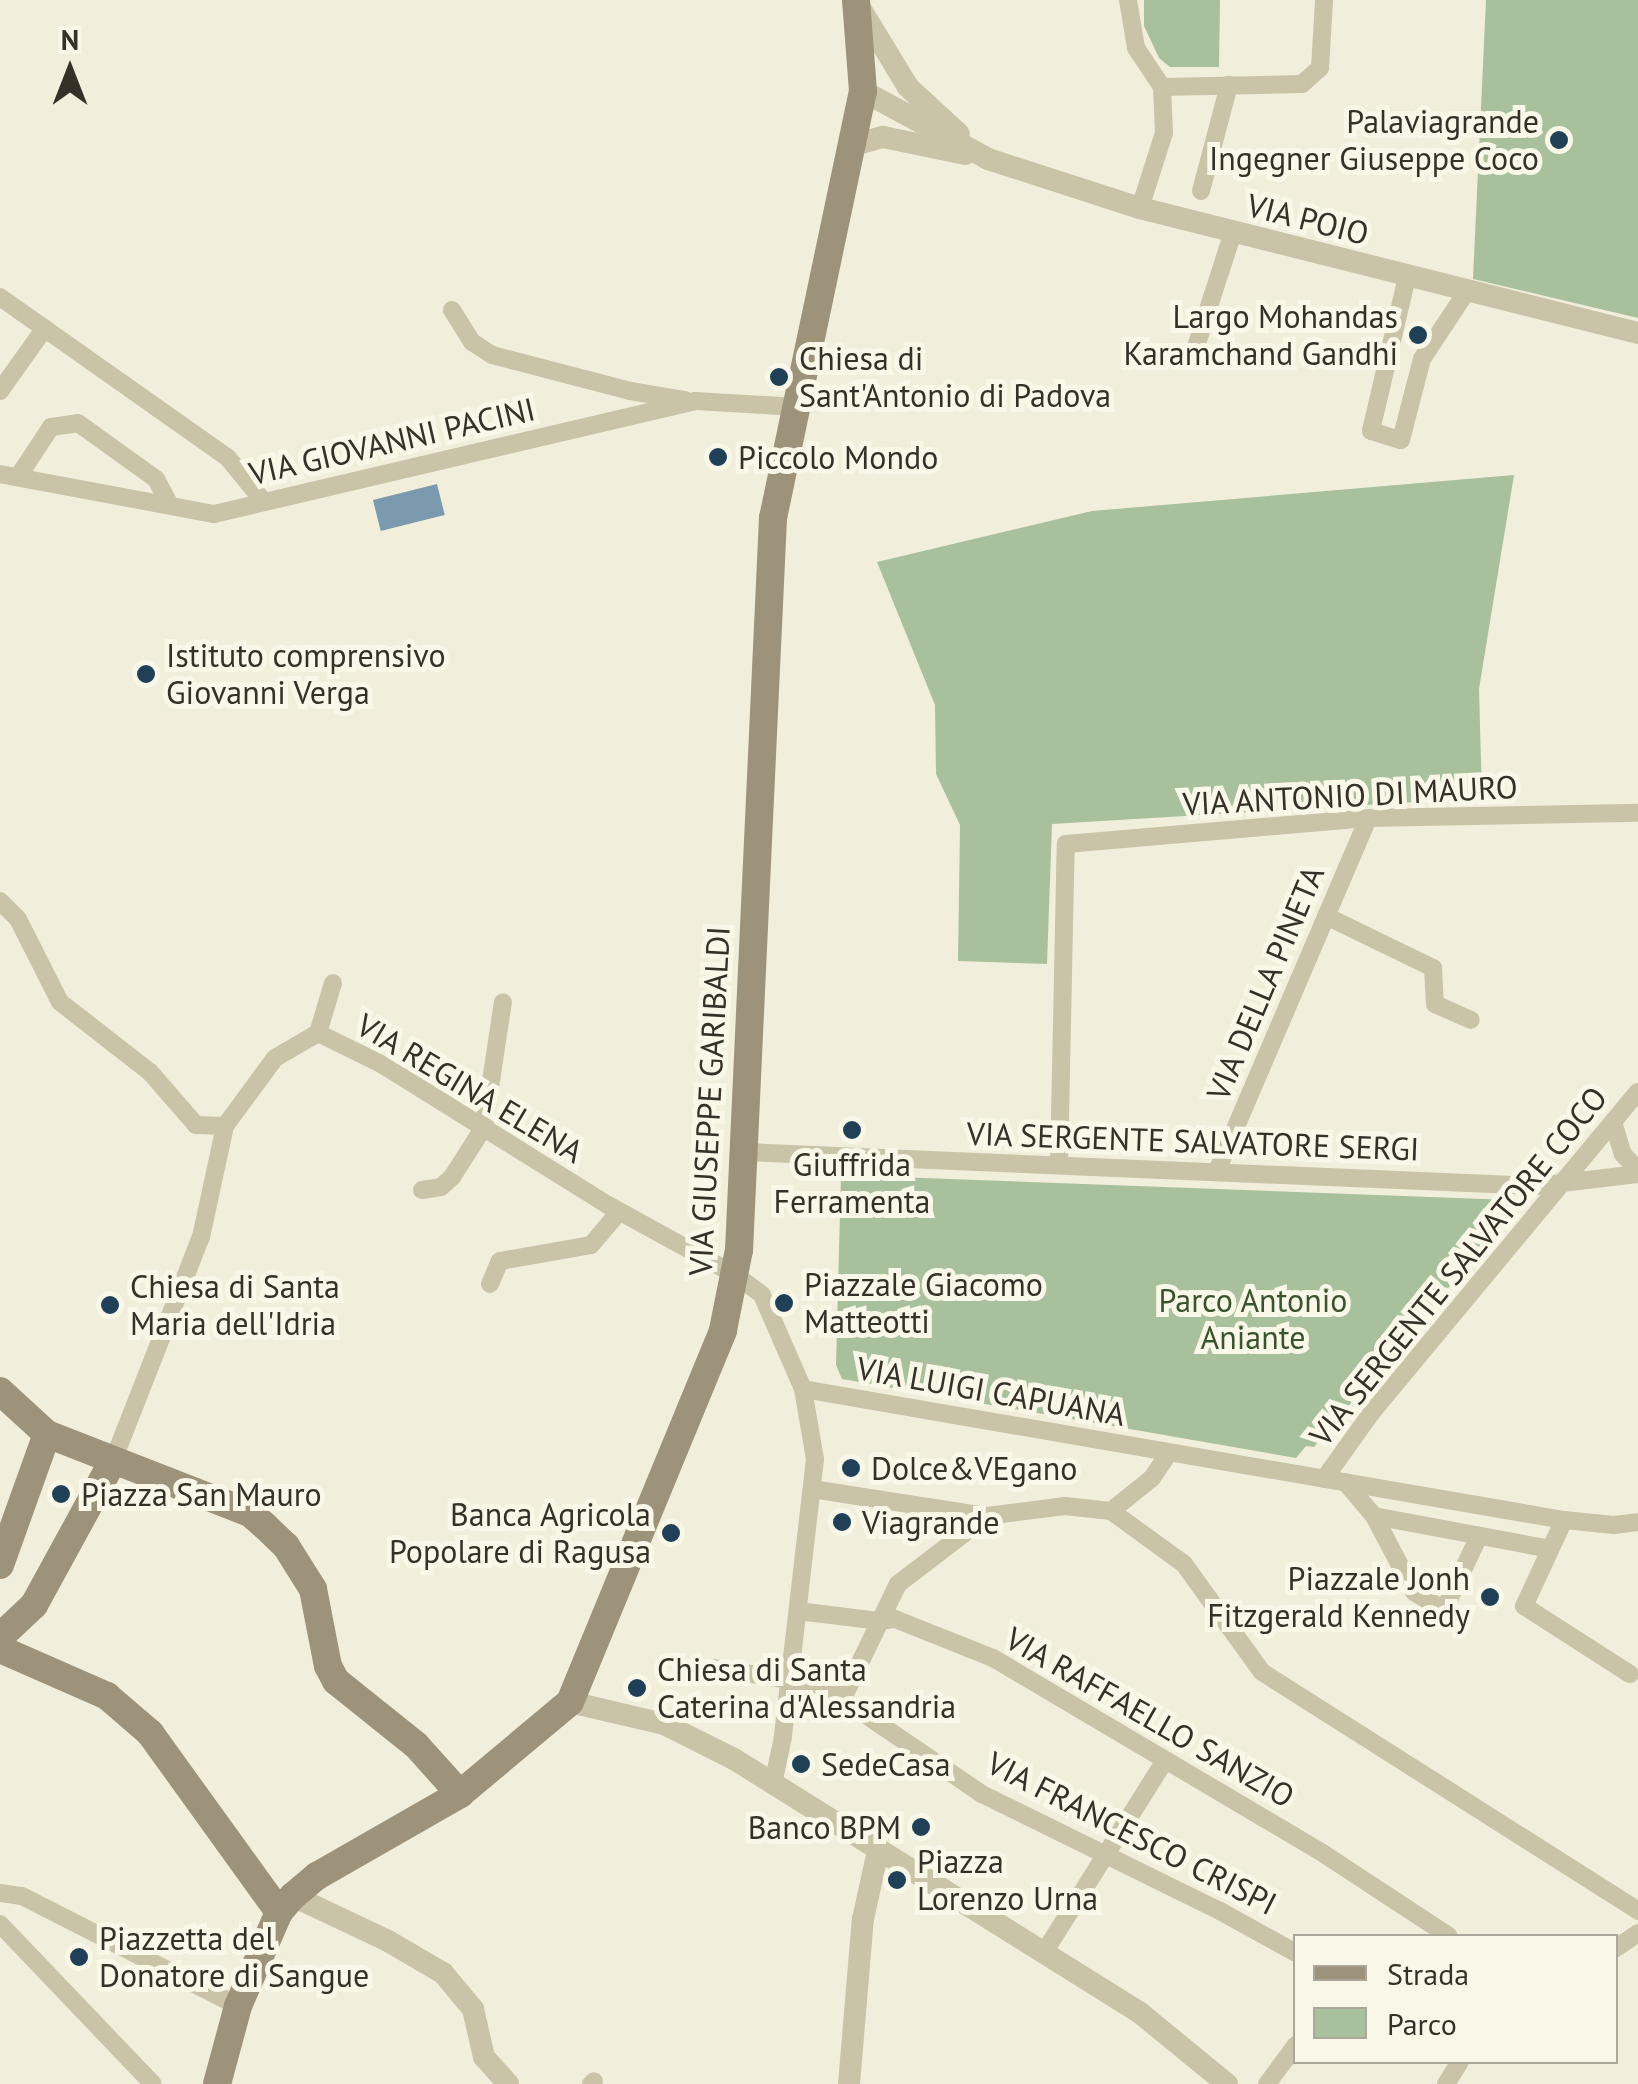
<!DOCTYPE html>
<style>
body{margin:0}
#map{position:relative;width:1638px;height:2084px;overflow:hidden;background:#f1efdc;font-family:"PT Sans",sans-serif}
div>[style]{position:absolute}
.green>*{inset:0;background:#a8c09c}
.water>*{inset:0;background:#7c9aae;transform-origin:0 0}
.minor>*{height:18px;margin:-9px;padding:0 9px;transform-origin:9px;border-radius:9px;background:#c9c3a8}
.tertiary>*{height:22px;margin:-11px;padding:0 11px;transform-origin:11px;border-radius:11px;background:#c9c3a8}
.secondary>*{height:28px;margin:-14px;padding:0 14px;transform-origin:14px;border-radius:14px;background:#9d927a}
.dots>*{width:28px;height:28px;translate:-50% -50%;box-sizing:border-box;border:5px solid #f9f7e8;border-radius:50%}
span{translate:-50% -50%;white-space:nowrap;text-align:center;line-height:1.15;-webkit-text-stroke:10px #f9f7e8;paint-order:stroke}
.poi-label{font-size:32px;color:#363128}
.right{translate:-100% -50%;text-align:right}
.left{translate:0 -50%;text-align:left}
.street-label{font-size:32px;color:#363128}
.park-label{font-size:32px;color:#38542d}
.legend{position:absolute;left:1293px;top:1934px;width:325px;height:130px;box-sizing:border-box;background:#f9f7e8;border:2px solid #aba89b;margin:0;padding:12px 18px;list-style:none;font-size:30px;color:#363128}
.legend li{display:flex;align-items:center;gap:20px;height:50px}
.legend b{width:50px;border:2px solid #aba89b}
.north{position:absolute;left:20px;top:20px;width:100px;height:100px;-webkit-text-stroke:8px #f9f7e8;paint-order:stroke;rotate:0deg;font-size:28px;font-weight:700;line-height:40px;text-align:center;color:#363128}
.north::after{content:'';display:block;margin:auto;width:35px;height:45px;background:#363128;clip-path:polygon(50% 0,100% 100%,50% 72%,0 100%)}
</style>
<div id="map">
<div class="green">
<i style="clip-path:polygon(1144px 0,1220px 0,1219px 67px,1170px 67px,1159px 58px,1144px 26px)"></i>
<i style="clip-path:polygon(1486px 0,1638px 0,1638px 318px,1473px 279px)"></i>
<i style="clip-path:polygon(1514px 475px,1479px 689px,1482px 798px,1052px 824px,1047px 964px,958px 961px,960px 825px,936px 774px,935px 705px,877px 562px,1092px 511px)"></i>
<i style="clip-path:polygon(841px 1175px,1510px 1200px,1515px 1209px,1314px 1447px,1306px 1446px,1296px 1458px,842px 1379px,836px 1365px)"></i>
</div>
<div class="water">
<i style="left:437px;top:484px;width:32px;height:66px;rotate:76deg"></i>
</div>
<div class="minor">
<i style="left:1128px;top:0;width:49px;rotate:80.5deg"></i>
<i style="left:1136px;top:48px;width:47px;rotate:56.3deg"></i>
<i style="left:1201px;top:191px;width:110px;rotate:-75.2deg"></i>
<i style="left:1140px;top:208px;width:79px;rotate:-72.3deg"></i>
<i style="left:1164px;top:133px;width:46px;rotate:-92.5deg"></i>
<i style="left:1162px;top:87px;width:140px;rotate:-1.2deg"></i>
<i style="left:1302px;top:84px;width:24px;rotate:-42deg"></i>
<i style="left:1320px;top:68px;width:68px;rotate:-86.6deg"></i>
<i style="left:1407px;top:277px;width:158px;rotate:103.2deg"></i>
<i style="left:1371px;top:431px;width:31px;rotate:17deg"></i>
<i style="left:1401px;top:440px;width:84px;rotate:-75.5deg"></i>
<i style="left:1422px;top:359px;width:82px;rotate:-56.5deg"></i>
<i style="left:0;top:297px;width:279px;rotate:35.2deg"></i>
<i style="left:228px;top:458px;width:57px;rotate:50.7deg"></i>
<i style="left:452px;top:310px;width:38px;rotate:58deg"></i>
<i style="left:472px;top:342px;width:24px;rotate:33deg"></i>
<i style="left:492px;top:355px;width:143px;rotate:14.6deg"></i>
<i style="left:630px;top:391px;width:56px;rotate:9.3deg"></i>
<i style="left:1193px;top:356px;width:127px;rotate:-72.1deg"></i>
<i style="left:0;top:391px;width:77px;rotate:-54.5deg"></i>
<i style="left:0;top:474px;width:218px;rotate:10.6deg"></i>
<i style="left:214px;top:514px;width:494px;rotate:-13.2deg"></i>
<i style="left:695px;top:401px;width:103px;rotate:3.3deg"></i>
<i style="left:18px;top:477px;width:60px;rotate:-56.6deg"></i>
<i style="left:51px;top:427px;width:27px;rotate:-8deg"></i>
<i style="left:78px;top:423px;width:96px;rotate:35.7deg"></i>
<i style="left:156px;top:479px;width:30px;rotate:62deg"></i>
<i style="left:0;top:901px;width:25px;rotate:45deg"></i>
<i style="left:18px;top:919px;width:93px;rotate:63.2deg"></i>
<i style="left:60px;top:1002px;width:114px;rotate:37.9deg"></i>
<i style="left:150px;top:1072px;width:70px;rotate:49deg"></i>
<i style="left:196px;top:1125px;width:29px;rotate:2deg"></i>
<i style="left:225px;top:1126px;width:84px;rotate:-53.7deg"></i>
<i style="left:275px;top:1058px;width:50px;rotate:-30.2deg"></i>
<i style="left:318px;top:1033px;width:72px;rotate:26.2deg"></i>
<i style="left:383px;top:1065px;width:265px;rotate:31.9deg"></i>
<i style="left:608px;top:1205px;width:147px;rotate:28.8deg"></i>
<i style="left:737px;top:1276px;width:31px;rotate:37deg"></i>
<i style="left:762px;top:1295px;width:103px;rotate:66.4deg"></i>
<i style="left:803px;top:1389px;width:71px;rotate:80.3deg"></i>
<i style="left:815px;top:1459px;width:280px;rotate:96.6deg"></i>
<i style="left:783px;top:1737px;width:48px;rotate:102deg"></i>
<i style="left:1326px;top:916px;width:119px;rotate:25.9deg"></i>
<i style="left:1433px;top:968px;width:36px;rotate:87deg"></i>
<i style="left:1435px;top:1004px;width:39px;rotate:24deg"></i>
<i style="left:318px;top:1033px;width:52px;rotate:-73.3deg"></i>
<i style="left:1613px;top:1122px;width:34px;rotate:73deg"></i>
<i style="left:1623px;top:1154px;width:22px;rotate:47deg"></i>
<i style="left:745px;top:1152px;width:793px;rotate:2.46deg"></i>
<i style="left:1537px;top:1186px;width:102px;rotate:-6.8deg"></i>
<i style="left:1059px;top:1165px;width:321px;rotate:-88.8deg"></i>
<i style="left:1066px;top:844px;width:303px;rotate:-4.9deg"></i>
<i style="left:1368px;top:818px;width:270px;rotate:-1.1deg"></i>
<i style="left:1217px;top:1171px;width:384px;rotate:-66.8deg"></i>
<i style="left:422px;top:1190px;width:19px;rotate:-9deg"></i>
<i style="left:441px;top:1187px;width:15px;rotate:-42deg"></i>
<i style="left:452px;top:1177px;width:59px;rotate:-57.4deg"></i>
<i style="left:484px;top:1127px;width:126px;rotate:-81.4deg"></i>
<i style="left:490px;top:1284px;width:25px;rotate:-67deg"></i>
<i style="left:500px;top:1261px;width:92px;rotate:-10deg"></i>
<i style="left:591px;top:1245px;width:43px;rotate:-49.7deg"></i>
<i style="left:803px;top:1389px;width:772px;rotate:9.77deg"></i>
<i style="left:1564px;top:1520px;width:50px;rotate:5.7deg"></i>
<i style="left:1614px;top:1525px;width:24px;rotate:-7deg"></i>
<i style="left:113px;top:1461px;width:241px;rotate:-68.6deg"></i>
<i style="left:201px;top:1237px;width:114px;rotate:-77.8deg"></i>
<i style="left:1324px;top:1479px;width:82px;rotate:-54.4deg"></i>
<i style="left:1372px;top:1412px;width:416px;rotate:-50.3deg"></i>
<i style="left:1345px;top:1482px;width:45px;rotate:49.5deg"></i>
<i style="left:1374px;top:1516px;width:86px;rotate:62.2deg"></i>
<i style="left:1414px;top:1592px;width:35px;rotate:31deg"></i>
<i style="left:1444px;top:1610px;width:82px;rotate:-64.7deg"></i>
<i style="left:812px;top:1489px;width:177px;rotate:8.8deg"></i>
<i style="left:987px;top:1516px;width:79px;rotate:-7.3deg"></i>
<i style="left:1065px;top:1506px;width:46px;rotate:6.2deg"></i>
<i style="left:1111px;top:1511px;width:90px;rotate:36deg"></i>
<i style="left:1184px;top:1564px;width:133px;rotate:54.2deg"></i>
<i style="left:1262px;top:1672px;width:446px;rotate:32.4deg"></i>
<i style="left:1111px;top:1511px;width:53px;rotate:-38.8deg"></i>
<i style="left:1152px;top:1478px;width:30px;rotate:-56deg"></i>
<i style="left:1374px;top:1516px;width:179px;rotate:10.6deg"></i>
<i style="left:1564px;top:1520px;width:95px;rotate:114.9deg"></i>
<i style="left:1524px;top:1606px;width:126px;rotate:32.7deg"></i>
<i style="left:798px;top:1611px;width:83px;rotate:7deg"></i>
<i style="left:880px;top:1621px;width:15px;rotate:-8deg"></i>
<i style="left:895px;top:1619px;width:105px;rotate:21.7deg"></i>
<i style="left:993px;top:1658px;width:385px;rotate:30.6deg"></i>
<i style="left:1324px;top:1854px;width:149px;rotate:33.3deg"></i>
<i style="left:713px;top:1668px;width:110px;rotate:8.9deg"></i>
<i style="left:822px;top:1685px;width:194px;rotate:34.3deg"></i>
<i style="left:982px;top:1794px;width:265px;rotate:26.2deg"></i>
<i style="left:1220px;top:1911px;width:87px;rotate:28.9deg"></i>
<i style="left:844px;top:1696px;width:124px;rotate:-64.3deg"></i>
<i style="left:898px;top:1584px;width:112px;rotate:-37.4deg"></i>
<i style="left:0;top:1893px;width:22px;rotate:8deg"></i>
<i style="left:22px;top:1896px;width:242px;rotate:27deg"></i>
<i style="left:0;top:1924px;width:221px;rotate:46.3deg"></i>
<i style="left:1616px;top:1948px;width:27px;rotate:-34deg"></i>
<i style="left:1045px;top:1951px;width:223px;rotate:-57.8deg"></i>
<i style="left:591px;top:2084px;width:4px;rotate:-45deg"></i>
<i style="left:1267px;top:2084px;width:49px;rotate:-53.4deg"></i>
<i style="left:1446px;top:2084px;width:26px;rotate:-58deg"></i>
</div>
<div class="tertiary">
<i style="left:857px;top:3px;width:98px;rotate:58.7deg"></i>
<i style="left:908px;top:87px;width:69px;rotate:42.7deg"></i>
<i style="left:863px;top:91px;width:142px;rotate:28.5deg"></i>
<i style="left:988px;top:159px;width:160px;rotate:17.9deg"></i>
<i style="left:1140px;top:208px;width:513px;rotate:14.09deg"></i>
<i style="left:851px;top:146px;width:33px;rotate:-16deg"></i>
<i style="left:883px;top:137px;width:84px;rotate:11.7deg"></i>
<i style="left:570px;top:1702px;width:97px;rotate:13.2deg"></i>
<i style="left:664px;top:1724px;width:78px;rotate:26.6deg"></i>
<i style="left:734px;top:1759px;width:478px;rotate:32deg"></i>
<i style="left:1139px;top:2012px;width:114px;rotate:39.3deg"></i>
<i style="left:293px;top:1896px;width:105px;rotate:25.3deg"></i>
<i style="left:388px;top:1941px;width:64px;rotate:30.2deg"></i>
<i style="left:443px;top:1973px;width:47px;rotate:50.2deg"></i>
<i style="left:473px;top:2009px;width:49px;rotate:77.1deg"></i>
<i style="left:484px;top:2057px;width:36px;rotate:48deg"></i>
<i style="left:849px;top:2084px;width:166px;rotate:-85.2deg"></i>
<i style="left:863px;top:1919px;width:70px;rotate:-77.6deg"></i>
</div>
<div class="secondary">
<i style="left:0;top:1391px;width:64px;rotate:42.5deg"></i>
<i style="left:47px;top:1434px;width:218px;rotate:21.3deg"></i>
<i style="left:250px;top:1513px;width:20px;rotate:41deg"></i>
<i style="left:265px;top:1526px;width:29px;rotate:44deg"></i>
<i style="left:286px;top:1546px;width:51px;rotate:57.9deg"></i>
<i style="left:313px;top:1589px;width:78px;rotate:79deg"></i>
<i style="left:328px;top:1666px;width:17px;rotate:62deg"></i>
<i style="left:336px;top:1681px;width:102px;rotate:38.7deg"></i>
<i style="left:416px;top:1745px;width:66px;rotate:48.1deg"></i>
<i style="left:0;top:1565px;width:139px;rotate:-70.3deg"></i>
<i style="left:0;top:1637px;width:47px;rotate:-43.3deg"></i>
<i style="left:34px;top:1605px;width:164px;rotate:-61.3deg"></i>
<i style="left:0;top:1649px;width:117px;rotate:23.7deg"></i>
<i style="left:107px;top:1696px;width:57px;rotate:40.7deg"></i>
<i style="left:150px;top:1733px;width:221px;rotate:54.2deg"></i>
<i style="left:217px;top:2084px;width:81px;rotate:-74.9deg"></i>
<i style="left:238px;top:2006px;width:103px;rotate:-66.4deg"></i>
<i style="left:279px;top:1912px;width:21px;rotate:-49deg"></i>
<i style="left:293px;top:1896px;width:31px;rotate:-40deg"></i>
<i style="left:317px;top:1876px;width:165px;rotate:-29.8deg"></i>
<i style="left:460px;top:1794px;width:143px;rotate:-39.9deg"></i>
<i style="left:570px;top:1702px;width:402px;rotate:-67.6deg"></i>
<i style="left:723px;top:1330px;width:82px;rotate:-78.7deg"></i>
<i style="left:739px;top:1250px;width:733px;rotate:-87.34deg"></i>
<i style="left:773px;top:518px;width:436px;rotate:-78.1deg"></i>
<i style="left:863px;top:91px;width:91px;rotate:-94.4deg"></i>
</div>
<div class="dots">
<i style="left:1559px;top:140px;background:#1f4057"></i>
<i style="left:1418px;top:335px;background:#1f4057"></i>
<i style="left:779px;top:377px;background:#1f4057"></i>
<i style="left:718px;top:457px;background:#1f4057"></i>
<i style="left:146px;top:674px;background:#1f4057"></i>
<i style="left:852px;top:1130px;background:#1f4057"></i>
<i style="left:784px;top:1303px;background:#1f4057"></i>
<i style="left:110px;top:1305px;background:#1f4057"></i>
<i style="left:851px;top:1468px;background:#1f4057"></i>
<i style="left:61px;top:1494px;background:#1f4057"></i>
<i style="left:842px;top:1522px;background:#1f4057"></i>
<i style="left:671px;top:1533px;background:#1f4057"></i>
<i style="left:1490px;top:1597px;background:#1f4057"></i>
<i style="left:637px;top:1688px;background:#1f4057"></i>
<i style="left:801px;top:1764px;background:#1f4057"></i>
<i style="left:921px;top:1827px;background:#1f4057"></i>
<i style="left:897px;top:1880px;background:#1f4057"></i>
<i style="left:79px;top:1957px;background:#1f4057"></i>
</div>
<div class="poi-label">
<span class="right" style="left:1539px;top:140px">Palaviagrande<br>Ingegner Giuseppe Coco</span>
<span class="right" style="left:1398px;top:335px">Largo Mohandas<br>Karamchand Gandhi</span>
<span class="left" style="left:799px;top:377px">Chiesa di<br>Sant'Antonio di Padova</span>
<span class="left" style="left:738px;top:457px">Piccolo Mondo</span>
<span class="left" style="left:166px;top:674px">Istituto comprensivo<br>Giovanni Verga</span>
<span style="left:852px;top:1183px">Giuffrida<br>Ferramenta</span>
<span class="left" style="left:804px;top:1303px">Piazzale Giacomo<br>Matteotti</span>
<span class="left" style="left:130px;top:1305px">Chiesa di Santa<br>Maria dell'Idria</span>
<span class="left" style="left:871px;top:1468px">Dolce&amp;VEgano</span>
<span class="left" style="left:81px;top:1494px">Piazza San Mauro</span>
<span class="right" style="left:651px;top:1533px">Banca Agricola<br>Popolare di Ragusa</span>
<span class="left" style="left:862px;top:1522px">Viagrande</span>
<span class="right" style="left:1470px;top:1597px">Piazzale Jonh<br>Fitzgerald Kennedy</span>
<span class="left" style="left:657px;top:1688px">Chiesa di Santa<br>Caterina d'Alessandria</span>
<span class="left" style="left:821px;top:1764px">SedeCasa</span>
<span class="right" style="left:901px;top:1827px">Banco BPM</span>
<span class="left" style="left:917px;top:1880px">Piazza<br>Lorenzo Urna</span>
<span class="left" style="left:99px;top:1957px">Piazzetta del<br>Donatore di Sangue</span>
</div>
<div class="street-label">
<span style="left:1308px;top:219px;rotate:14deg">VIA POIO</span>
<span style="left:392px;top:441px;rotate:-13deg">VIA GIOVANNI PACINI</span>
<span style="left:1350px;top:795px;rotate:-3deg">VIA ANTONIO DI MAURO</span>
<span style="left:1265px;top:983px;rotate:-67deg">VIA DELLA PINETA</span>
<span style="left:470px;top:1088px;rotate:31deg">VIA REGINA ELENA</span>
<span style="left:709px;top:1101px;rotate:-87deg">VIA GIUSEPPE GARIBALDI</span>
<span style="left:1193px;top:1141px;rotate:2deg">VIA SERGENTE SALVATORE SERGI</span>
<span style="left:1458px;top:1266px;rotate:-51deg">VIA SERGENTE SALVATORE COCO</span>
<span style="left:991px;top:1391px;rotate:10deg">VIA LUIGI CAPUANA</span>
<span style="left:1150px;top:1717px;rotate:30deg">VIA RAFFAELLO SANZIO</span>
<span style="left:1132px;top:1833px;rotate:27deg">VIA FRANCESCO CRISPI</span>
</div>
<div class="park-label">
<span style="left:1253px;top:1319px">Parco Antonio<br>Aniante</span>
</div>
<ul class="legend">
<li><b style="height:12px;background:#9d927a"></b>Strada</li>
<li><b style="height:28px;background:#a8c09c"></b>Parco</li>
</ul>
<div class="north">N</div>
</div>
